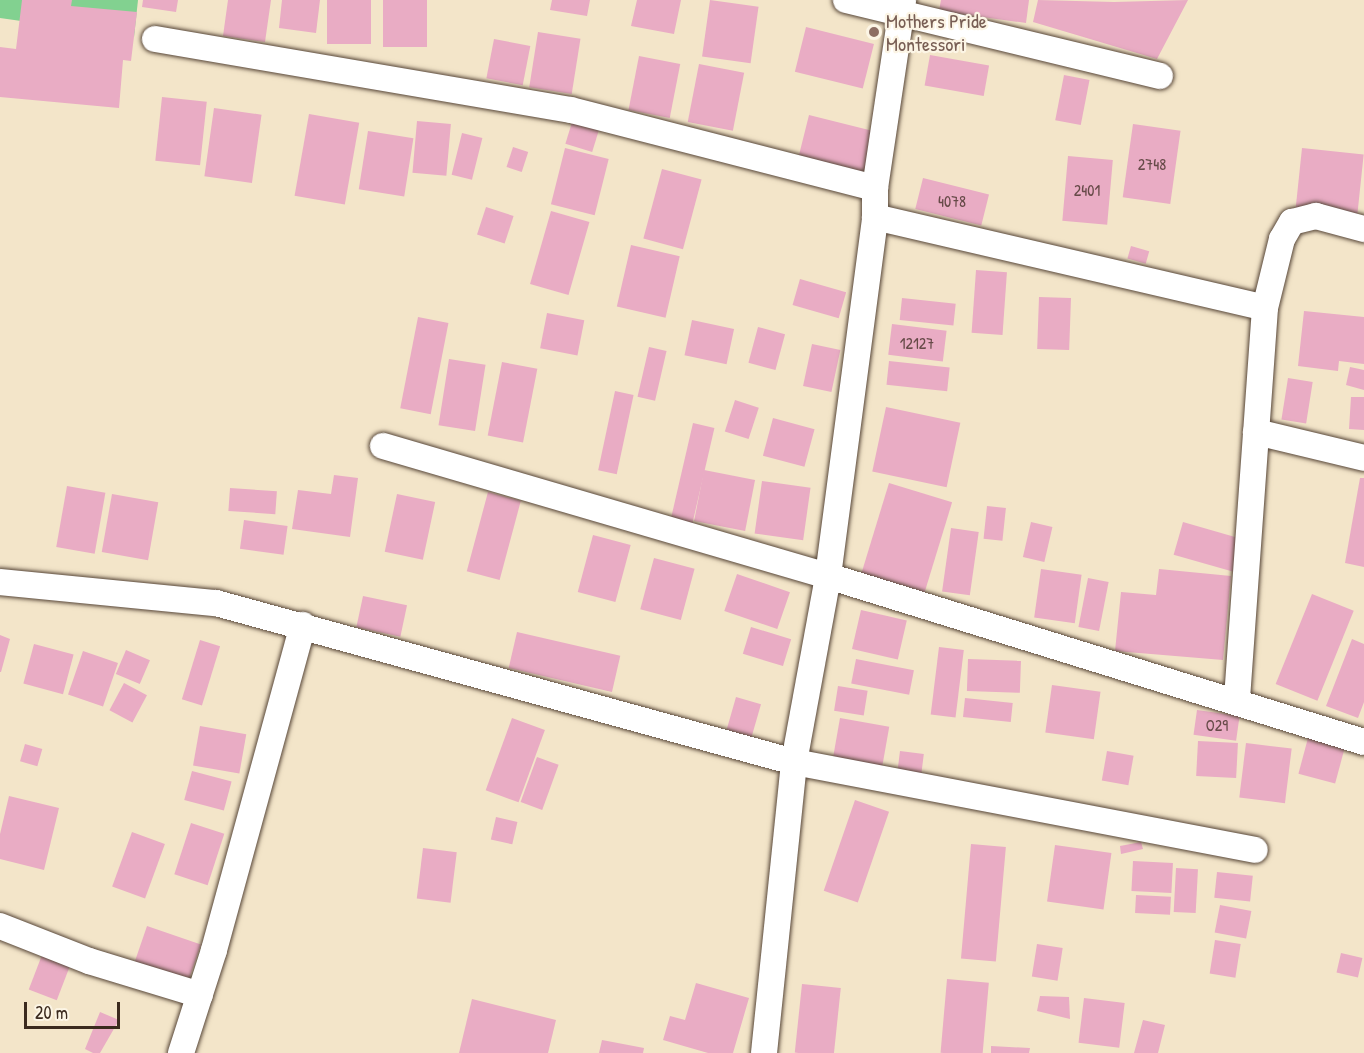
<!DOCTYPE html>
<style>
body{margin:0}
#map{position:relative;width:1364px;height:1053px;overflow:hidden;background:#f3e5c9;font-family:"Patrick Hand",sans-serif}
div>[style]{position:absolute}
.green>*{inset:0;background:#82d190}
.building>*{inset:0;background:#e9acc4;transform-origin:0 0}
.roads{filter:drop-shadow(0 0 2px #574638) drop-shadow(0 0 2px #574638)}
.minor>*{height:26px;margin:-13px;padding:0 13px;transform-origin:13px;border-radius:13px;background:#fff}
.dots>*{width:16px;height:16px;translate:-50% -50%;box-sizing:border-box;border:3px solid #fcf5e5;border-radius:50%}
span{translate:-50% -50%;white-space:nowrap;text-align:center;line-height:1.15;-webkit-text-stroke:4.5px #fcf5e5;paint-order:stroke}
.number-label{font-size:16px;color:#664a48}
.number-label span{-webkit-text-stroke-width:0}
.education-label{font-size:20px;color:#785e54}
.left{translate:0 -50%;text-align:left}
.scale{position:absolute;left:24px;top:1002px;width:96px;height:27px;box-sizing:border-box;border:3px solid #3b2a1e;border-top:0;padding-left:8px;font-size:18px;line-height:21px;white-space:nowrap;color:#3b2a1e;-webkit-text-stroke:4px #fcf5e5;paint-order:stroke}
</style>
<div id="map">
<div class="green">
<i style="clip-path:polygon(0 0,138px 0,134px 37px,0 18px)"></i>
</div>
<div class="building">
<i style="clip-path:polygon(22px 0,72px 0,71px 6px,137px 12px,131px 61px,123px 60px,119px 108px,0 97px,0 47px,16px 49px)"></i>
<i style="clip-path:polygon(143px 0,178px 0,176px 12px,142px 7px)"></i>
<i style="clip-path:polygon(228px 0,271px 0,265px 42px,223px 36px)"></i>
<i style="clip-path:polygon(282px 0,320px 0,316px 33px,279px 28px)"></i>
<i style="left:327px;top:0;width:44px;height:44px"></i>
<i style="left:383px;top:0;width:44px;height:47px"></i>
<i style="clip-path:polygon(552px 0,590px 0,587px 16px,550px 10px)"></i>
<i style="clip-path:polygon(637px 0,681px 0,674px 34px,631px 26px)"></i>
<i style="left:710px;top:0;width:49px;height:57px;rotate:8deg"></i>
<i style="clip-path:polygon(941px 0,1029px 0,1026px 23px,939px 11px)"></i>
<i style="clip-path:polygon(1038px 0,1114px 2px,1188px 0,1157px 59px,1033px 22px)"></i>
<i style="left:806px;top:27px;width:70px;height:46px;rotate:14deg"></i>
<i style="left:538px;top:32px;width:43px;height:56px;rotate:9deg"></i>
<i style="left:494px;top:39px;width:37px;height:40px;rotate:11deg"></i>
<i style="left:930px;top:55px;width:60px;height:31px;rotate:10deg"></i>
<i style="left:639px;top:56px;width:42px;height:55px;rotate:11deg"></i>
<i style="left:699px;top:64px;width:46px;height:59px;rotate:11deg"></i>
<i style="left:1064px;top:75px;width:26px;height:46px;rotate:11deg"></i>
<i style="left:162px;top:97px;width:45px;height:64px;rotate:6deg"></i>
<i style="left:214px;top:108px;width:48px;height:69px;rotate:8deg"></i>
<i style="left:309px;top:114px;width:51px;height:83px;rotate:10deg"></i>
<i style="left:809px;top:115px;width:67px;height:44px;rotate:14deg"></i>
<i style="left:573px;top:119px;width:28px;height:26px;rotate:17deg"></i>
<i style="left:417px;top:121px;width:34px;height:52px;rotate:5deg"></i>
<i style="left:1133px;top:124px;width:48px;height:74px;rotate:8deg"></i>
<i style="left:368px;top:131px;width:46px;height:59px;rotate:9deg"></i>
<i style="left:462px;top:133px;width:21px;height:43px;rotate:14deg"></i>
<i style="left:513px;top:147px;width:16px;height:21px;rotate:18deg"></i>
<i style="left:565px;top:148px;width:45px;height:58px;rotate:14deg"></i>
<i style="left:1302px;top:148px;width:62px;height:61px;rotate:6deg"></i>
<i style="left:1068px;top:156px;width:45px;height:65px;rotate:5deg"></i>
<i style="left:662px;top:169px;width:41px;height:72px;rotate:15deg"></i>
<i style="left:923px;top:178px;width:68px;height:32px;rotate:14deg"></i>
<i style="left:486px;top:207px;width:29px;height:29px;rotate:18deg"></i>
<i style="left:551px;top:211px;width:40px;height:76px;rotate:16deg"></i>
<i style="left:631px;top:245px;width:50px;height:63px;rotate:13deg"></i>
<i style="left:1131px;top:246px;width:19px;height:13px;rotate:16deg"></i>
<i style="left:976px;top:270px;width:31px;height:63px;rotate:4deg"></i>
<i style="left:800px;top:279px;width:48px;height:27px;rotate:16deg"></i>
<i style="left:1039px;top:297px;width:32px;height:52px;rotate:2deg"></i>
<i style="left:902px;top:298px;width:54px;height:22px;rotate:6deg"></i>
<i style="clip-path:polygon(1304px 311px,1364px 317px,1364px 364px,1339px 361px,1338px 371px,1298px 366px)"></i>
<i style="left:547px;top:313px;width:38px;height:36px;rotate:11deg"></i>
<i style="left:418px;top:317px;width:31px;height:93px;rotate:11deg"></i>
<i style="left:692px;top:320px;width:43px;height:36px;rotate:12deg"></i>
<i style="left:892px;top:324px;width:55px;height:31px;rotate:7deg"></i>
<i style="left:758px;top:327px;width:28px;height:37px;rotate:15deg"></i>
<i style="left:812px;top:344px;width:29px;height:43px;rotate:12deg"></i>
<i style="left:649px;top:347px;width:18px;height:51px;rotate:13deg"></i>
<i style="left:449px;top:359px;width:37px;height:67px;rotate:9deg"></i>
<i style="left:889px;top:361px;width:61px;height:24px;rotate:6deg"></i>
<i style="left:502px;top:362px;width:36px;height:75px;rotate:11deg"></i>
<i style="clip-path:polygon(1350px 367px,1364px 370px,1364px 390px,1346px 385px)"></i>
<i style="left:1288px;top:378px;width:25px;height:42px;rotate:9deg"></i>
<i style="left:615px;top:391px;width:19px;height:81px;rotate:12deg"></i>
<i style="clip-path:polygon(1351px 397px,1364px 397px,1364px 430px,1349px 429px)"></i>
<i style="left:735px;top:400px;width:25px;height:33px;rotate:18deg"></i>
<i style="left:886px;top:407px;width:76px;height:66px;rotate:12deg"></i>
<i style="left:773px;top:418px;width:43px;height:39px;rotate:15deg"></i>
<i style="left:693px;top:423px;width:22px;height:98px;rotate:13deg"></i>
<i style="left:704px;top:470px;width:52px;height:52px;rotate:11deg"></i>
<i style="clip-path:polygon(334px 475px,358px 478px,350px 537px,292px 529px,298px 490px,331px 494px)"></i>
<i style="clip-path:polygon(1360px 478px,1364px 478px,1364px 567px,1345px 563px)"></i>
<i style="left:762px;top:481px;width:49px;height:53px;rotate:8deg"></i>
<i style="left:889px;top:483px;width:66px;height:94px;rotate:17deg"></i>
<i style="left:67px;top:486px;width:39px;height:62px;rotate:10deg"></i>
<i style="left:230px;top:488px;width:47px;height:23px;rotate:4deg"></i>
<i style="left:488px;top:492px;width:34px;height:82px;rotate:15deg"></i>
<i style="left:112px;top:494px;width:47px;height:59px;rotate:10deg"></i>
<i style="left:397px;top:494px;width:39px;height:59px;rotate:12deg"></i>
<i style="left:987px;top:506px;width:19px;height:33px;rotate:6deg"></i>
<i style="left:244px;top:520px;width:44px;height:29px;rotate:8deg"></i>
<i style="left:1031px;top:522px;width:22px;height:36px;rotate:13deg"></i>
<i style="left:1183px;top:522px;width:64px;height:34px;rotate:16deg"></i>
<i style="left:951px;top:528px;width:28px;height:64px;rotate:8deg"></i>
<i style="left:593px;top:535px;width:39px;height:59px;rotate:15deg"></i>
<i style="left:654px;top:558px;width:42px;height:53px;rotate:15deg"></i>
<i style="left:1041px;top:569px;width:41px;height:49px;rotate:8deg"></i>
<i style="clip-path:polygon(1159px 569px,1231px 576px,1223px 660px,1115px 651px,1121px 592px,1156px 595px)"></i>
<i style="left:737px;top:574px;width:56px;height:39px;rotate:19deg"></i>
<i style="left:1088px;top:578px;width:21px;height:50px;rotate:11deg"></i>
<i style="left:1312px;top:594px;width:45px;height:97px;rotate:22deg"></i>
<i style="left:363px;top:596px;width:45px;height:32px;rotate:12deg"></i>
<i style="left:861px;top:610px;width:47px;height:40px;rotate:13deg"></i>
<i style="left:751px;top:627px;width:42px;height:28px;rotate:17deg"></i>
<i style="left:517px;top:632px;width:106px;height:37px;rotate:13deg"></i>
<i style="clip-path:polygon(0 635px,10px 639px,1px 672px,0 672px)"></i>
<i style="clip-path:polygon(1352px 639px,1364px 644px,1364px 702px,1358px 718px,1326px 706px)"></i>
<i style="left:200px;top:640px;width:21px;height:62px;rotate:17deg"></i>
<i style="left:34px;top:644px;width:41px;height:41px;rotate:15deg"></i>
<i style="left:939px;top:647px;width:25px;height:68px;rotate:7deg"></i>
<i style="left:126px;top:650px;width:26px;height:26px;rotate:23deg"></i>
<i style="left:83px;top:651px;width:37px;height:46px;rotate:19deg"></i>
<i style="left:856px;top:659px;width:59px;height:25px;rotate:11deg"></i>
<i style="left:968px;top:659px;width:53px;height:32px;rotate:2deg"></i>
<i style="left:124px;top:683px;width:26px;height:31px;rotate:28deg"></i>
<i style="left:1052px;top:685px;width:49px;height:48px;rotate:8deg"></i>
<i style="left:838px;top:686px;width:30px;height:25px;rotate:9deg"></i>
<i style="left:736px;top:697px;width:26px;height:34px;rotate:16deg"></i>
<i style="left:965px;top:698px;width:48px;height:19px;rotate:6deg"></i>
<i style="left:1197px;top:710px;width:43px;height:25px;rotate:8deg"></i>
<i style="left:512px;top:718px;width:35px;height:77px;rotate:20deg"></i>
<i style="left:840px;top:718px;width:50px;height:41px;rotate:10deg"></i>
<i style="left:200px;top:726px;width:47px;height:40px;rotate:10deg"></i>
<i style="left:1308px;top:738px;width:38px;height:37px;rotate:15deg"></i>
<i style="left:1198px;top:741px;width:40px;height:35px;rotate:3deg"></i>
<i style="left:1246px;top:743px;width:46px;height:55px;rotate:7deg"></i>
<i style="left:25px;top:744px;width:18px;height:18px;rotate:16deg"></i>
<i style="left:900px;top:751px;width:24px;height:20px;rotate:7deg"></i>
<i style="left:1107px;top:751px;width:27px;height:30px;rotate:10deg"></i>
<i style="left:537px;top:757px;width:23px;height:48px;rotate:20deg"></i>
<i style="left:192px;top:771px;width:41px;height:30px;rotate:15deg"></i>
<i style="clip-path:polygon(9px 796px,59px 808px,44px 870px,0 859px,0 834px)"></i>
<i style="left:855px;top:800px;width:36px;height:96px;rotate:19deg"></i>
<i style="left:496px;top:817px;width:22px;height:23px;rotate:13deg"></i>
<i style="left:191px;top:823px;width:35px;height:54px;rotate:18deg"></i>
<i style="left:132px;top:832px;width:35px;height:58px;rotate:20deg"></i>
<i style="clip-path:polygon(1141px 842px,1143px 849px,1121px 854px,1120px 846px)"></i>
<i style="left:971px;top:844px;width:35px;height:115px;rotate:5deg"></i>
<i style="left:1055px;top:845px;width:57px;height:57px;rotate:8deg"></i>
<i style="left:423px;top:848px;width:34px;height:51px;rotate:7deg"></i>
<i style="left:1133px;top:861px;width:40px;height:30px;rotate:3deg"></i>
<i style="left:1176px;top:868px;width:22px;height:44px;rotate:3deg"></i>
<i style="left:1217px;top:872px;width:36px;height:26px;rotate:6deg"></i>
<i style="left:1136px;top:895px;width:35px;height:18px;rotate:3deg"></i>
<i style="left:1220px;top:905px;width:32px;height:28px;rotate:11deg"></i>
<i style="left:147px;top:926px;width:57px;height:39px;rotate:19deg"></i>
<i style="left:1215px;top:940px;width:26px;height:34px;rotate:9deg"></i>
<i style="left:1037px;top:944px;width:26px;height:33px;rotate:9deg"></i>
<i style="left:1341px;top:953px;width:22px;height:20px;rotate:13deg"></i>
<i style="left:42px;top:955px;width:30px;height:37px;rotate:21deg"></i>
<i style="left:947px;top:979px;width:42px;height:74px;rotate:5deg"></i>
<i style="clip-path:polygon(696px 983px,749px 998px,733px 1053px,708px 1053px,663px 1040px,670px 1016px,685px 1020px)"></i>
<i style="left:802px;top:984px;width:39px;height:69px;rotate:6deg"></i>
<i style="clip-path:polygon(1040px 996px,1069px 997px,1070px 1019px,1037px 1011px)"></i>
<i style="left:1084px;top:998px;width:41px;height:45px;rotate:7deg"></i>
<i style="clip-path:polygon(472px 999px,556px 1020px,548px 1053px,459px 1053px)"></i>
<i style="clip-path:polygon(100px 1012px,119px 1020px,100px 1053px,93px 1053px,85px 1049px)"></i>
<i style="clip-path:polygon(1143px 1020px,1165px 1025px,1158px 1053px,1134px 1053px)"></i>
<i style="clip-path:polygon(602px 1040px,644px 1048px,643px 1053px,599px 1053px)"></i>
<i style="clip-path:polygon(991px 1046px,1030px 1048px,1029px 1053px,991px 1053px)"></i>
</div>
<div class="roads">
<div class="minor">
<i style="left:846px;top:0;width:323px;rotate:13.6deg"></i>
<i style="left:155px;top:39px;width:422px;rotate:9.7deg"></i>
<i style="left:571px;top:110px;width:314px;rotate:14.4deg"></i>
<i style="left:875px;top:217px;width:400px;rotate:13.1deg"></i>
<i style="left:1265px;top:308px;width:395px;rotate:94.1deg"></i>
<i style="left:1265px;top:308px;width:71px;rotate:-76.2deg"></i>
<i style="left:1282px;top:239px;width:20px;rotate:-60deg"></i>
<i style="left:1292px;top:222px;width:25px;rotate:-14deg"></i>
<i style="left:1316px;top:216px;width:50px;rotate:15.2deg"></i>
<i style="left:1256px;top:432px;width:111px;rotate:13.5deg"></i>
<i style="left:383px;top:446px;width:464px;rotate:16.3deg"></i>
<i style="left:828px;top:576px;width:561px;rotate:17.21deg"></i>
<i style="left:0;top:582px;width:217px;rotate:5.6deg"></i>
<i style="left:216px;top:603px;width:599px;rotate:15.38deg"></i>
<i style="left:794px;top:762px;width:469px;rotate:10.8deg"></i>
<i style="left:0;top:926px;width:96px;rotate:21.5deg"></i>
<i style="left:89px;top:961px;width:116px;rotate:17deg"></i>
<i style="left:181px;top:1053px;width:108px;rotate:-72.2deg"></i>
<i style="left:214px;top:950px;width:337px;rotate:-74.7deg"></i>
<i style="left:764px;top:1053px;width:293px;rotate:-84.1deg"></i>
<i style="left:794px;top:762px;width:189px;rotate:-79.6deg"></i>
<i style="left:828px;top:576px;width:362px;rotate:-82.5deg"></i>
<i style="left:875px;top:217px;width:29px;rotate:-90deg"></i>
<i style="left:875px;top:188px;width:190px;rotate:-81.5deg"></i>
</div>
</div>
<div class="dots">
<i style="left:874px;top:32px;background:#8d6e63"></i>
</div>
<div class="number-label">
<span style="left:1152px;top:164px">2748</span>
<span style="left:1087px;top:190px">2401</span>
<span style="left:952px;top:201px">4078</span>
<span style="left:917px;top:343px">12127</span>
<span style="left:1217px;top:725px">O29</span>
</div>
<div class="education-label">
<span class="left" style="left:886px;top:32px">Mothers Pride<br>Montessori</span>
</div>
<div class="scale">20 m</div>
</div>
